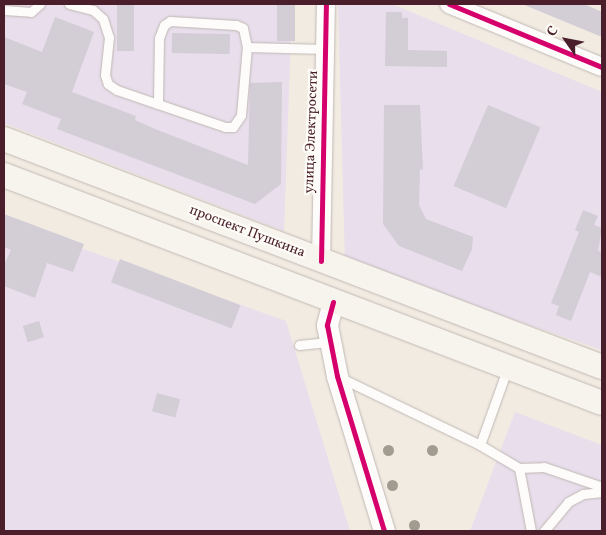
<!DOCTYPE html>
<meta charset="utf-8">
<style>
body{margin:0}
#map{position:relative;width:606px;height:535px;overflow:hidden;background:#f2ebe2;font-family:Vollkorn,serif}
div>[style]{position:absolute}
.built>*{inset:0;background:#e8deec}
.building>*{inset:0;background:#d3cdd6;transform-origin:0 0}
.roads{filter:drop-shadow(0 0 1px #c0b8b3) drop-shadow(0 0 1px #c0b8b3)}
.service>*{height:9px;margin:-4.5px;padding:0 4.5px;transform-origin:4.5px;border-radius:4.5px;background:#fdfcfb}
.minor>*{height:18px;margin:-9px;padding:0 9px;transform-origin:9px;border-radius:9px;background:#fdfcfb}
.tertiary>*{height:21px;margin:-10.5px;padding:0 10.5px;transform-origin:10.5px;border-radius:10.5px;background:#fdfcfb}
.secondary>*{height:24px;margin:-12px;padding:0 12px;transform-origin:12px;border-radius:12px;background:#f7f3ed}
.cycleway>*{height:5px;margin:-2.5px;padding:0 2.5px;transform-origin:2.5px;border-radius:2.5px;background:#d6006c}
.trees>*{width:11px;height:11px;margin:-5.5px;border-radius:50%;background:#a19c90}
span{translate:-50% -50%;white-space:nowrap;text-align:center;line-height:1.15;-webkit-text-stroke:4.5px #fdfcf7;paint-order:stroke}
.street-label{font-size:14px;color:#4a1f2b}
.frame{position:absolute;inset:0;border:5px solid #4a1f2b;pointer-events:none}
.north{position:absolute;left:541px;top:15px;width:50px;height:50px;-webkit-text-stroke:4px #fdfcf7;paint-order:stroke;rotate:303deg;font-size:14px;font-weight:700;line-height:20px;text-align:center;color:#4a1f2b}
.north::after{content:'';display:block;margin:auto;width:18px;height:22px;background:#4a1f2b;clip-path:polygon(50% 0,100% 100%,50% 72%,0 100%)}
</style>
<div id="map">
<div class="built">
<i style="clip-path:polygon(4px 4px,292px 4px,284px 231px,4px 123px)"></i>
<i style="clip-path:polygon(338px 4px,392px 4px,602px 92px,602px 350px,345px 261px)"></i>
<i style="clip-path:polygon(4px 221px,286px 321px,350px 531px,4px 531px)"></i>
<i style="clip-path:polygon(515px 412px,602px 445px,602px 531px,470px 531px)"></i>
</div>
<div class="building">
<i style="left:117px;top:4px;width:17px;height:47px"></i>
<i style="left:277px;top:4px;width:18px;height:37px"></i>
<i style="clip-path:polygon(522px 4px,584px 4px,602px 12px,602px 37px)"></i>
<i style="clip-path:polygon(386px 12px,402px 12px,402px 18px,408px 18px,408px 50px,447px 51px,447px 67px,385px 66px)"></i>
<i style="clip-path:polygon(55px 17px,94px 32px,72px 92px,136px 116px,135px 120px,155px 129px,248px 165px,250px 83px,282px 82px,281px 184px,255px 204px,57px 129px,61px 119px,22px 104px,27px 92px,4px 84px,4px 37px,42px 52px)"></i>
<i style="left:172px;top:33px;width:58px;height:20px;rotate:1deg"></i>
<i style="clip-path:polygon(384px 105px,420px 105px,423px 170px,420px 169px,419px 205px,426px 219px,473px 237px,472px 249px,462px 271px,399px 246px,383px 224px)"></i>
<i style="left:488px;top:105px;width:57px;height:88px;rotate:23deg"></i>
<i style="clip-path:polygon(583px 210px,598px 216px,594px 225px,602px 228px,598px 251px,602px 252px,602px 277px,590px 272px,571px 321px,556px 315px,559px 306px,551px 303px,579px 232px,575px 230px)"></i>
<i style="clip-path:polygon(4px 214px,84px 244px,73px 272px,47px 263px,35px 298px,4px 286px,4px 265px,11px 250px,4px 247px)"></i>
<i style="left:120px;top:259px;width:129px;height:25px;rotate:21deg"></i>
<i style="left:39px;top:321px;width:17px;height:17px;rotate:73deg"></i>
<i style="left:157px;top:393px;width:24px;height:19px;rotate:15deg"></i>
</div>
<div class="roads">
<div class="service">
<i style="left:69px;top:4px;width:25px;rotate:14deg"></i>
<i style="left:93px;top:10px;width:13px;rotate:42deg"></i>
<i style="left:103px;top:19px;width:19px;rotate:72deg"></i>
<i style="left:109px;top:37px;width:38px;rotate:96deg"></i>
<i style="left:105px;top:75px;width:9px;rotate:72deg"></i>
<i style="left:108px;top:84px;width:11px;rotate:34deg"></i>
<i style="left:117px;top:90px;width:43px;rotate:18.9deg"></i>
<i style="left:158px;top:104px;width:71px;rotate:18.9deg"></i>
<i style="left:225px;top:127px;width:8px"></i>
<i style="left:233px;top:127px;width:14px;rotate:-56deg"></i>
<i style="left:241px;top:115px;width:68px;rotate:-85deg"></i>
<i style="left:247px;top:47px;width:19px;rotate:-102deg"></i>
<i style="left:243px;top:28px;width:8px;rotate:-157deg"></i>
<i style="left:236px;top:25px;width:66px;rotate:-176.5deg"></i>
<i style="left:170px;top:21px;width:7px;rotate:146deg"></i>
<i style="left:164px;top:25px;width:14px;rotate:111deg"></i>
<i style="left:159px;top:38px;width:66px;rotate:90.9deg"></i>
<i style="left:4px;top:10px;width:27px;rotate:4deg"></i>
<i style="left:31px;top:12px;width:12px;rotate:-42deg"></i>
<i style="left:247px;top:47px;width:78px;rotate:1.5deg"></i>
<i style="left:299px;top:345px;width:31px;rotate:-6deg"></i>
<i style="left:339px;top:377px;width:157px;rotate:25.7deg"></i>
<i style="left:480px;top:445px;width:45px;rotate:30.5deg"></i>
<i style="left:519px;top:468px;width:25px;rotate:-2deg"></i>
<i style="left:544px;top:467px;width:61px;rotate:19deg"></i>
<i style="left:480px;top:445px;width:83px;rotate:-70.3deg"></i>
<i style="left:519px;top:468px;width:64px;rotate:79.2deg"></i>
<i style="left:544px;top:531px;width:38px;rotate:-50deg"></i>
<i style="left:568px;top:502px;width:17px;rotate:-28deg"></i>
<i style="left:583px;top:494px;width:19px;rotate:-6deg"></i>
</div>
<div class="minor">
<i style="left:449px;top:4px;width:165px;rotate:22.4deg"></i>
<i style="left:321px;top:261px;width:257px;rotate:-88.9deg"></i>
</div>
<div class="tertiary">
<i style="left:333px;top:302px;width:24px;rotate:105deg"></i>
<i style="left:327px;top:325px;width:52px;rotate:78.9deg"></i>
<i style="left:337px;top:376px;width:162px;rotate:73.1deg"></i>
</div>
<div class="secondary">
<i style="left:4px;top:139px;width:640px;rotate:20.87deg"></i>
<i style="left:4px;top:175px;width:640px;rotate:20.87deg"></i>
</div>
</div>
<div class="cycleway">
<i style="left:449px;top:4px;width:165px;rotate:22.4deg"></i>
<i style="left:321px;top:261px;width:257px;rotate:-88.9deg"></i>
<i style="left:333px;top:302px;width:24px;rotate:105deg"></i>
<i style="left:327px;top:325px;width:52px;rotate:78.9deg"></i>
<i style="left:337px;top:376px;width:162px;rotate:73.1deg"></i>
</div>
<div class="trees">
<i style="left:388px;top:450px"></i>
<i style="left:432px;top:450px"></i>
<i style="left:392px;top:485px"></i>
<i style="left:414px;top:525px"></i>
</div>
<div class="street-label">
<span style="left:312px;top:132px;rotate:-88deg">улица Электросети</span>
<span style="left:247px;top:232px;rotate:21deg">проспект Пушкина</span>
</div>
<div class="frame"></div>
<div class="north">С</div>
</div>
